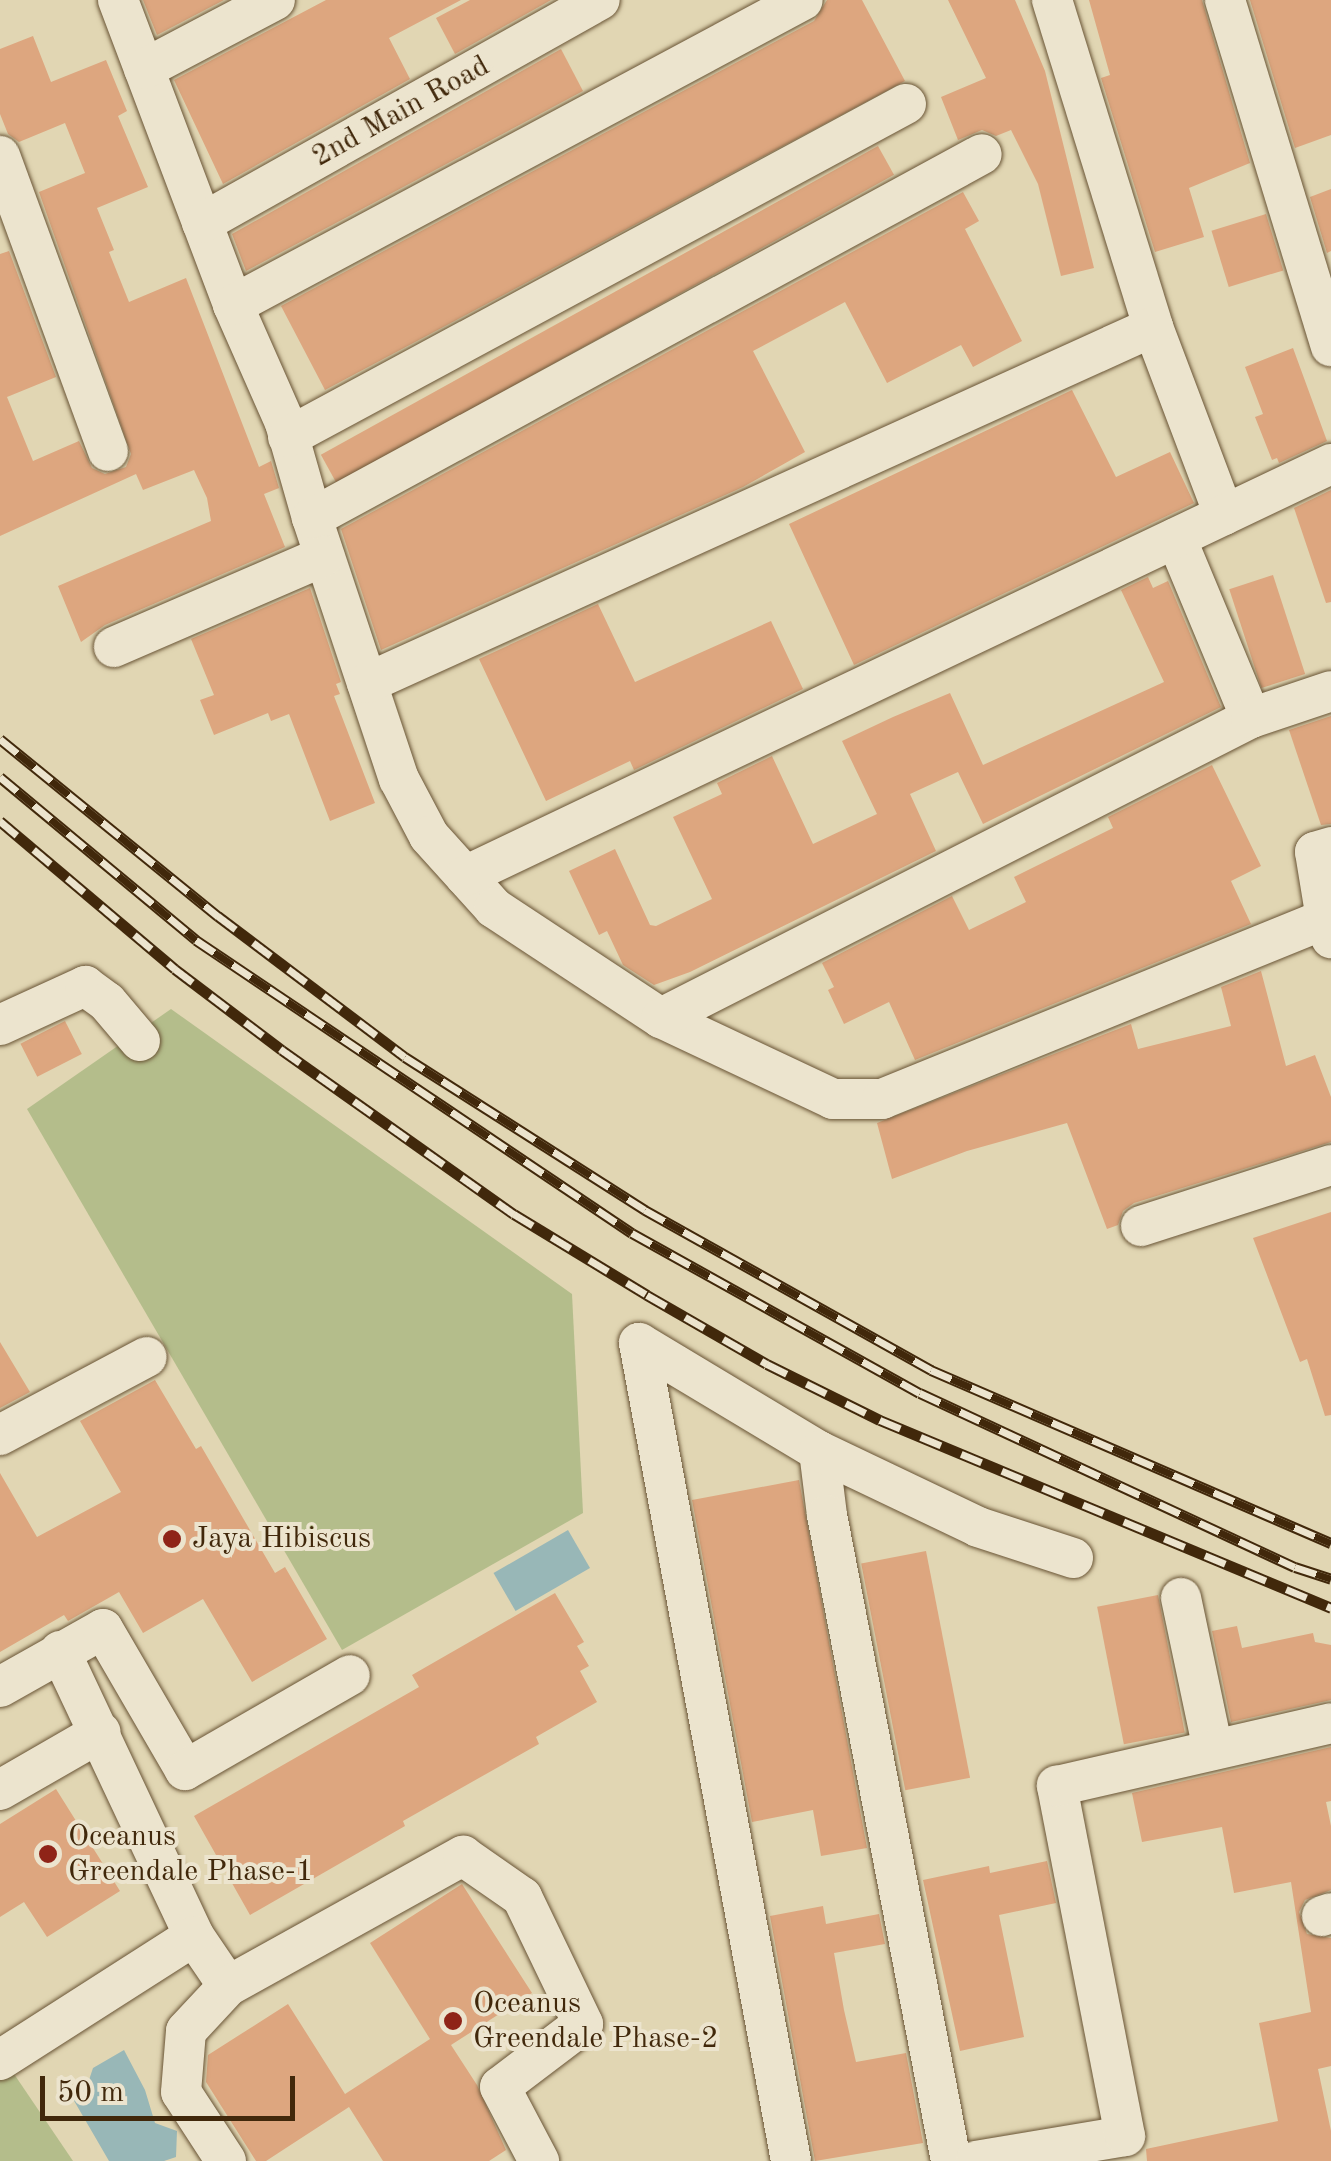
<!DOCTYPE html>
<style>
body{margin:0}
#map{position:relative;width:1331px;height:2161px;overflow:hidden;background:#e1d6b3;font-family:"Old Standard TT",serif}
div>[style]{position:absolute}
.green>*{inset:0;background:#b4bd8b}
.water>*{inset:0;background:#98b7b7;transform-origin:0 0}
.building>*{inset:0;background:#dda67f;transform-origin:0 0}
.roads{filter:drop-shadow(0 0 2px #695435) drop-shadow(0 0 2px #695435)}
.minor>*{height:40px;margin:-20px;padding:0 20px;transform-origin:20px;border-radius:20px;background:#ece4ce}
.rail>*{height:11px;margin-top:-5.5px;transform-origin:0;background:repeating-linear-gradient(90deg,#ece4ce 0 22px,#41280b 0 44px);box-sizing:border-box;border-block:2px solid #41280b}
.dots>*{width:28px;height:28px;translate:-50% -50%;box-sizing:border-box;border:5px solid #ece4ce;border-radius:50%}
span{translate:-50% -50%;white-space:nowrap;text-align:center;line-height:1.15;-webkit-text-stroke:8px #ece4ce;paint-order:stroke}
.street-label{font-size:30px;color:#41280b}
.poi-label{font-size:30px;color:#41280b}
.left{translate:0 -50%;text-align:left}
.scale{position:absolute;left:40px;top:2076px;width:255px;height:45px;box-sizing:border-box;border:5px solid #41280b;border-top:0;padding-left:12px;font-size:30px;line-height:35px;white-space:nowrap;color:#41280b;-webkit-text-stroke:8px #ece4ce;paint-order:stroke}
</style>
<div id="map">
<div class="green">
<i style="clip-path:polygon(171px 1009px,572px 1294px,583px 1513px,342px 1650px,27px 1109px)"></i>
<i style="clip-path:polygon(12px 2071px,73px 2161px,0 2161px,0 2079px)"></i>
</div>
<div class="water">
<i style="left:568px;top:1530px;width:44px;height:86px;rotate:60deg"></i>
<i style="clip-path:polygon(124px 2050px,145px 2090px,155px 2123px,177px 2131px,176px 2157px,164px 2161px,109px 2161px,73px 2099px,87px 2086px,93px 2068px)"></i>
</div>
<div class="building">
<i style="clip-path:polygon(143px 0,224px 0,157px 35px)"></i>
<i style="clip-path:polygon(326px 0,461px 0,389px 38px,410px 79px,223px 184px,174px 80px)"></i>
<i style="clip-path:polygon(470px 0,551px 0,455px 54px,436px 18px)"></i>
<i style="clip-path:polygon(827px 0,862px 0,905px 81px,325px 390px,281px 306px,814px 21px)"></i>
<i style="clip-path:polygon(948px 0,1015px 0,1045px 71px,1094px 268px,1061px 276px,1038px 184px,1011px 130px,996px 136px,982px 130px,958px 140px,941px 97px,986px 78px)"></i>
<i style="clip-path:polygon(1089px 0,1202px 0,1250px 163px,1189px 188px,1204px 237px,1155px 252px,1101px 78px,1110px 75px)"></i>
<i style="clip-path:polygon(1250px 0,1331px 0,1331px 135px,1295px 148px)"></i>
<i style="clip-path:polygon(33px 36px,51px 82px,106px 60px,127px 111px,118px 116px,148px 187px,97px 208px,114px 250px,109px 252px,129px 302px,186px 278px,259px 467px,271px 461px,279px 488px,264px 494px,285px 547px,105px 625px,81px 642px,58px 586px,211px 521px,207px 498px,194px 470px,143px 490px,136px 474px,0 536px,0 254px,9px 251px,56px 377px,7px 397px,33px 461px,79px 441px,92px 468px,105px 474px,126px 467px,131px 454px,39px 192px,85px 173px,65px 123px,19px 142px,8px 134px,0 114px,0 49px)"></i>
<i style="clip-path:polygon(561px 49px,583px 91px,246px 271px,232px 234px)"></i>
<i style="left:878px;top:146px;width:33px;height:637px;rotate:61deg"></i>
<i style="clip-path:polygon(1331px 189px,1331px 251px,1327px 253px,1310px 197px)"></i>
<i style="clip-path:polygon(963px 192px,979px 221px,965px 229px,1022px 341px,973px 367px,961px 345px,887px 383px,845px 302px,753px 351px,805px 452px,743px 487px,381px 650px,341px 529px)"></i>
<i style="left:1266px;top:214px;width:59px;height:57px;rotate:73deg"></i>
<i style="clip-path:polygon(1293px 348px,1327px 441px,1279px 463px,1277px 458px,1272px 460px,1255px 417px,1263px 414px,1245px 367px)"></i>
<i style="clip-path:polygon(1072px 390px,1116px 477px,1170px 452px,1194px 503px,854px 665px,789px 524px)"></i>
<i style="clip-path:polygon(1331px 490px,1331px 602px,1326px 603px,1294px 508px)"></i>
<i style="left:1273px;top:575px;width:104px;height:46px;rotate:72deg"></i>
<i style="clip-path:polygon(1148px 577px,1153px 588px,1168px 581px,1221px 707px,983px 824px,958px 772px,910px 794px,936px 851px,690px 972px,654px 985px,623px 965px,607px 931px,599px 935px,569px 871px,615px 849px,650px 925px,656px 926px,712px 899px,673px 817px,722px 794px,717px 783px,772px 756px,813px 844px,877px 814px,842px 741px,893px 717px,950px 693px,983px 765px,1164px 682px,1121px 590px)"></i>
<i style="clip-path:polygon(310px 588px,341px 682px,336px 684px,340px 694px,334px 696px,375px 803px,330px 821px,289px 714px,271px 721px,268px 713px,214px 735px,200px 700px,214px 695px,191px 639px)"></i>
<i style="clip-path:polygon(598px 604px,635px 682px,771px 621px,803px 689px,634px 770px,630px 761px,546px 801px,479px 659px)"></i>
<i style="clip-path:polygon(1331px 716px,1331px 824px,1321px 825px,1289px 730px)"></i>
<i style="clip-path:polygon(1212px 765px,1261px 866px,1231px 881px,1251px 924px,915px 1060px,889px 1002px,844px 1024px,828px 990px,834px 987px,822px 963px,952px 896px,969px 930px,1026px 902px,1014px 877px,1113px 828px,1108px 817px)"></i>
<i style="clip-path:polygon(1261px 971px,1286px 1066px,1315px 1055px,1331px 1097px,1331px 1142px,1134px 1203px,1123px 1211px,1118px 1225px,1107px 1229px,1067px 1123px,967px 1151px,892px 1179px,877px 1123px,1131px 1024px,1138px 1049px,1231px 1026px,1221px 987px)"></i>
<i style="left:65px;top:1021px;width:37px;height:50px;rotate:63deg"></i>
<i style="clip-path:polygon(1331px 1212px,1331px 1415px,1325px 1416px,1307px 1359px,1300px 1362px,1253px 1238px)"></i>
<i style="clip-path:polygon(0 1342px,30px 1392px,0 1408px)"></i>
<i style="clip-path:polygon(155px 1380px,196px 1449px,201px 1446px,275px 1573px,285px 1567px,327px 1639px,252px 1682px,203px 1599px,143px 1633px,119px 1592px,68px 1621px,64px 1615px,0 1652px,0 1473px,37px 1537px,121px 1492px,80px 1421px)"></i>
<i style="clip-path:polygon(799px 1480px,867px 1848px,821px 1856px,813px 1810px,752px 1822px,692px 1500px)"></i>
<i style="left:926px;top:1551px;width:231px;height:66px;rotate:79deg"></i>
<i style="clip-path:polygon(555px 1593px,584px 1642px,577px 1646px,589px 1666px,580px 1671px,597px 1702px,536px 1737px,539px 1744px,403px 1821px,405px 1826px,250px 1915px,194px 1816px,419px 1687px,412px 1675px)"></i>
<i style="left:1158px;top:1595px;width:140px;height:62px;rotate:79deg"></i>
<i style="clip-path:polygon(1237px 1626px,1242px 1648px,1313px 1633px,1315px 1642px,1331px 1645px,1331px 1700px,1231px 1722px,1212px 1631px)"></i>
<i style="clip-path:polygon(1331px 1747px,1331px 1801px,1326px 1802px,1331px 1826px,1331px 1890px,1305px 1900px,1299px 1912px,1307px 1934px,1331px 1938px,1331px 2066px,1318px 2069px,1331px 2131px,1331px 2161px,1147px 2161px,1146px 2149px,1278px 2121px,1259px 2023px,1311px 2012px,1291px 1882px,1234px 1893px,1222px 1827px,1142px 1842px,1132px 1793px)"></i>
<i style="clip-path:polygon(56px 1789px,120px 1891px,47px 1937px,24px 1902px,0 1917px,0 1824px)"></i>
<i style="clip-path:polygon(1047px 1861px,1056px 1903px,999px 1915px,1024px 2037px,960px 2051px,923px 1880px,989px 1866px,990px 1873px)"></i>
<i style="clip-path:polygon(462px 1884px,532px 1993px,451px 2045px,477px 2085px,506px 2150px,489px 2161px,383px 2161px,349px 2107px,266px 2161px,256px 2161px,206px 2082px,208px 2055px,288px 2004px,345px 2094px,430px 2039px,370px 1943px)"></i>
<i style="clip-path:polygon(823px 1906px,826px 1924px,879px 1914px,885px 1944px,834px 1953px,844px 2010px,856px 2062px,906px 2053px,923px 2143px,815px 2161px,770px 1916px)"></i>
</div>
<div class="roads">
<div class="minor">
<i style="left:118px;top:0;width:326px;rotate:69.3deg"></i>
<i style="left:233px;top:305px;width:129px;rotate:66.2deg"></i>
<i style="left:285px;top:423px;width:99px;rotate:74.1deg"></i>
<i style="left:312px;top:518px;width:275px;rotate:71.6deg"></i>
<i style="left:399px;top:779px;width:64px;rotate:62.2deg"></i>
<i style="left:429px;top:836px;width:97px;rotate:47.9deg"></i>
<i style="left:494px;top:908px;width:200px;rotate:33.4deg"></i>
<i style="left:661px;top:1018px;width:190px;rotate:25.2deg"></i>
<i style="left:833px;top:1099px;width:49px"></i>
<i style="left:882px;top:1099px;width:479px;rotate:-22.1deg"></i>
<i style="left:1326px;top:919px;width:20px;rotate:75deg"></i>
<i style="left:1052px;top:0;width:342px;rotate:72.8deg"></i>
<i style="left:1153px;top:327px;width:201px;rotate:69.3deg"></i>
<i style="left:1225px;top:0;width:362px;rotate:73deg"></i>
<i style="left:144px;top:69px;width:148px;rotate:-27.8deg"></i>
<i style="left:0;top:156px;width:314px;rotate:69.9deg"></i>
<i style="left:202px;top:223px;width:456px;rotate:-29.3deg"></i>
<i style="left:233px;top:305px;width:646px;rotate:-28.15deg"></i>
<i style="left:288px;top:437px;width:702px;rotate:-28.32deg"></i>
<i style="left:312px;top:518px;width:762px;rotate:-28.51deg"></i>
<i style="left:1176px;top:538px;width:195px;rotate:67.4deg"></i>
<i style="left:114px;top:647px;width:229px;rotate:-23.4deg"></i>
<i style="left:367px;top:683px;width:863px;rotate:-24.37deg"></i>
<i style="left:465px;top:876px;width:959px;rotate:-25.44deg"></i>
<i style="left:1326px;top:919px;width:68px;rotate:-99.3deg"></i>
<i style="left:1315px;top:852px;width:17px;rotate:-17deg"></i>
<i style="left:661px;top:1018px;width:662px;rotate:-26.95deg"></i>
<i style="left:1251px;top:718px;width:84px;rotate:-18.6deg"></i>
<i style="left:0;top:1025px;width:94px;rotate:-24.6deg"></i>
<i style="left:85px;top:986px;width:27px;rotate:36deg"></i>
<i style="left:107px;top:1002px;width:51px;rotate:49.8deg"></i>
<i style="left:1141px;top:1226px;width:200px;rotate:-17.8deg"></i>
<i style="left:639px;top:1343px;width:210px;rotate:31deg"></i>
<i style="left:819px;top:1451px;width:64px;rotate:82.9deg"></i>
<i style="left:827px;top:1515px;width:658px;rotate:79.13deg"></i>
<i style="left:639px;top:1343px;width:832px;rotate:79.47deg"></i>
<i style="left:0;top:1435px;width:166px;rotate:-28deg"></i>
<i style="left:819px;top:1451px;width:176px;rotate:25.5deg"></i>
<i style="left:978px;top:1527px;width:100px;rotate:18.1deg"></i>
<i style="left:1181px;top:1598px;width:155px;rotate:78.1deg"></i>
<i style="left:60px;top:1651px;width:315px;rotate:64.8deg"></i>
<i style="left:194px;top:1936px;width:60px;rotate:55.8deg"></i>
<i style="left:0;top:1687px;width:118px;rotate:-29.4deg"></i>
<i style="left:103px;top:1629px;width:163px;rotate:59.8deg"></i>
<i style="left:185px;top:1770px;width:190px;rotate:-29.9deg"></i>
<i style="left:0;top:1790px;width:116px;rotate:-29.9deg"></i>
<i style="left:1322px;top:1916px;width:9px;rotate:-18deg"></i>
<i style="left:0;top:2060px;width:230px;rotate:-32.6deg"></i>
<i style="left:226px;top:2161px;width:82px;rotate:-123.1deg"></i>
<i style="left:181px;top:2092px;width:61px;rotate:-85.3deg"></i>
<i style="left:186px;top:2031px;width:62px;rotate:-47deg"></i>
<i style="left:228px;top:1986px;width:269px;rotate:-29deg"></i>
<i style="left:463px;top:1856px;width:72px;rotate:34.8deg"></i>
<i style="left:522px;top:1897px;width:141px;rotate:64.3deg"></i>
<i style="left:583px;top:2024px;width:104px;rotate:142.8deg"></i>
<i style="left:500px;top:2087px;width:84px;rotate:62.2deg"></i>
<i style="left:976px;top:2161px;width:151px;rotate:-9.5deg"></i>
<i style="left:1125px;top:2136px;width:357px;rotate:-101deg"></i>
<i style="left:1057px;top:1786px;width:281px;rotate:-12.9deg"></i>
</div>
</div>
<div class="rail">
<i style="left:0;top:739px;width:281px;rotate:39.1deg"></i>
<i style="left:218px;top:916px;width:234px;rotate:37deg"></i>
<i style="left:405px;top:1057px;width:285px;rotate:32.5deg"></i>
<i style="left:645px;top:1210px;width:328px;rotate:29.2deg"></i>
<i style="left:931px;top:1370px;width:436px;rotate:23.4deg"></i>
<i style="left:0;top:777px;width:255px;rotate:39.7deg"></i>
<i style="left:196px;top:940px;width:525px;rotate:33.9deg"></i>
<i style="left:632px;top:1233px;width:329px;rotate:29.1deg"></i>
<i style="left:920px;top:1393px;width:413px;rotate:24.9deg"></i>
<i style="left:1295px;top:1567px;width:38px;rotate:18deg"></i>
<i style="left:0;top:821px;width:229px;rotate:40.2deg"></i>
<i style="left:175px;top:969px;width:134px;rotate:37.1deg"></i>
<i style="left:282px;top:1050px;width:284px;rotate:35.3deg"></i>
<i style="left:514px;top:1214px;width:156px;rotate:31.3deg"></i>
<i style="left:647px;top:1295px;width:138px;rotate:29.9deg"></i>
<i style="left:767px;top:1364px;width:126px;rotate:26.4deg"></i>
<i style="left:880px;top:1420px;width:489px;rotate:22.6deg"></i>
</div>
<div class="dots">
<i style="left:172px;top:1539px;background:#8f2418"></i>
<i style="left:48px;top:1854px;background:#8f2418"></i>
<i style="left:453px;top:2021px;background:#8f2418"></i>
</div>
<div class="street-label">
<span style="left:401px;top:112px;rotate:-29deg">2nd Main Road</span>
</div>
<div class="poi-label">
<span class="left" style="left:192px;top:1539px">Jaya Hibiscus</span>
<span class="left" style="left:68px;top:1854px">Oceanus<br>Greendale Phase-1</span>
<span class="left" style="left:473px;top:2021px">Oceanus<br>Greendale Phase-2</span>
</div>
<div class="scale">50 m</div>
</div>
